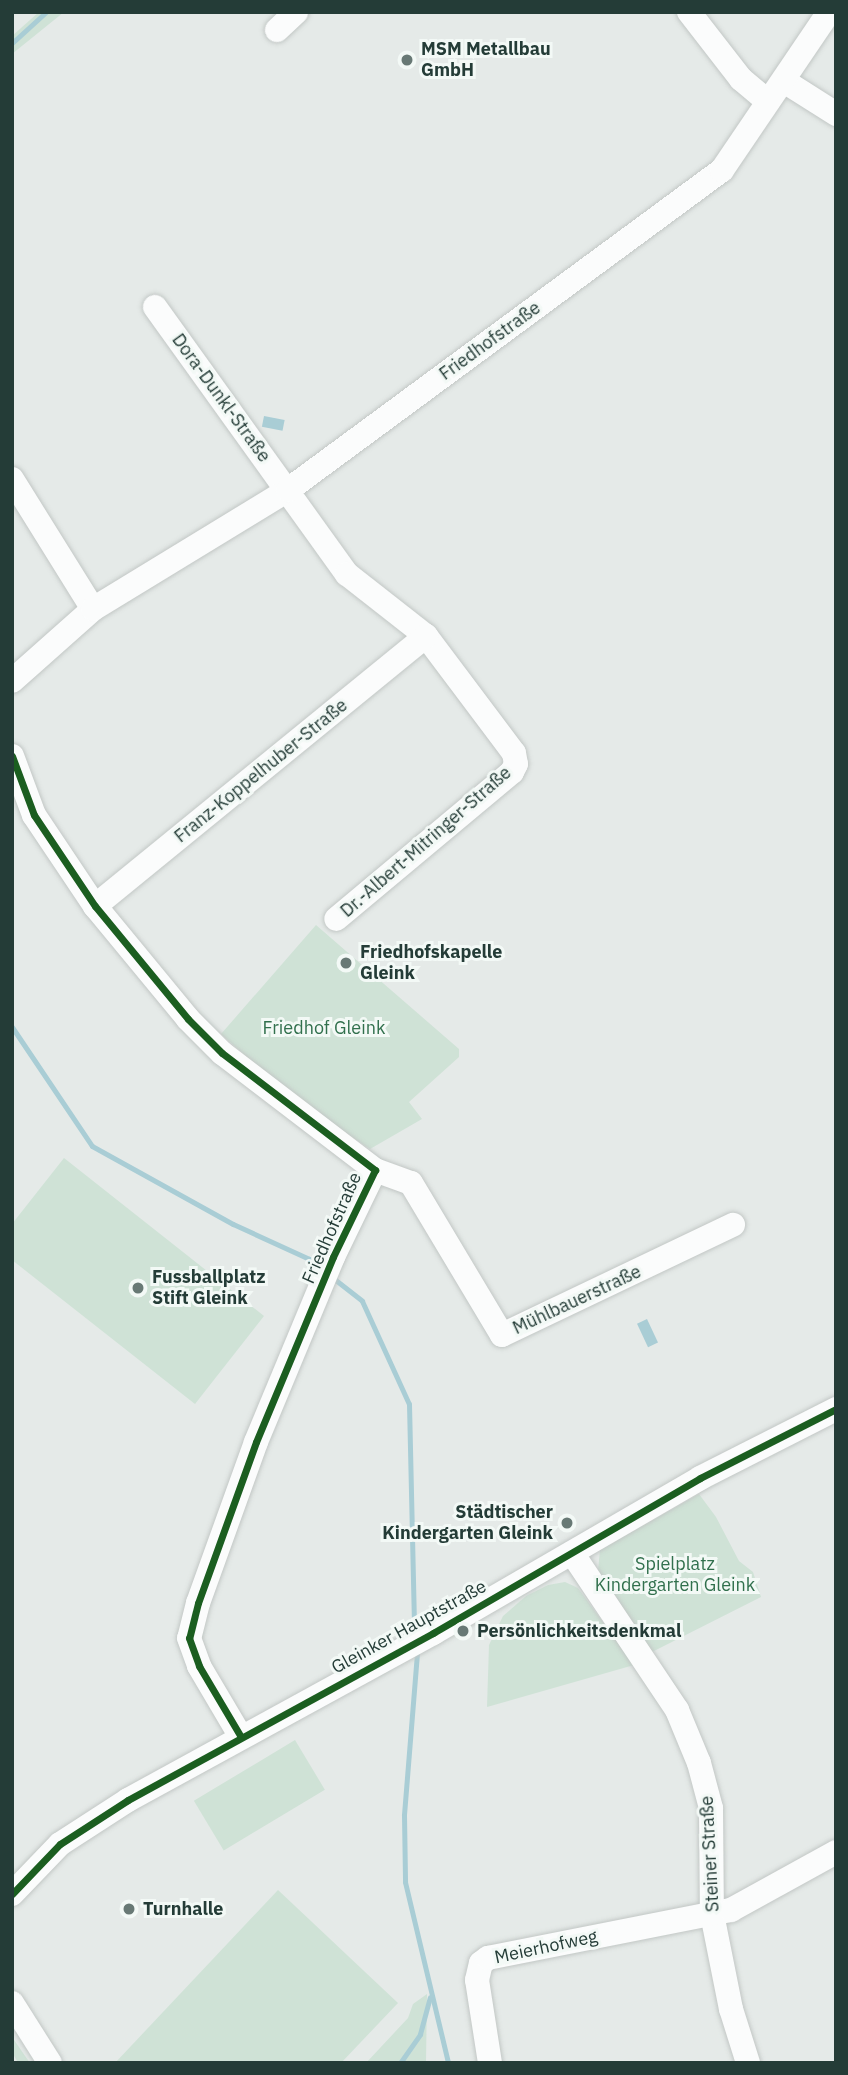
<!DOCTYPE html>
<meta charset="utf-8">
<style>
body{margin:0}
#map{position:relative;width:848px;height:2075px;overflow:hidden;background:#e5eae8;font-family:"IBM Plex Sans",sans-serif}
div>[style]{position:absolute}
.green>*{inset:0;background:#cfe2d6;transform-origin:0 0}
.water>*{inset:0;background:#a9cdd5;transform-origin:0 0}
.stream>*{height:5px;margin:-2.5px;padding:0 2.5px;transform-origin:2.5px;border-radius:2.5px;background:#a9cdd5}
.roads{filter:drop-shadow(0 0 2px #c2c7c5) drop-shadow(0 0 2px #c2c7c5)}
.minor>*{height:24px;margin:-12px;padding:0 12px;transform-origin:12px;border-radius:12px;background:#fbfcfc}
.cycleway>*{height:7px;margin:-3.5px;padding:0 3.5px;transform-origin:3.5px;border-radius:3.5px;background:#1b5e20}
.dots>*{width:19px;height:19px;translate:-50% -50%;box-sizing:border-box;border:4px solid #f3f9f6;border-radius:50%}
span{translate:-50% -50%;white-space:nowrap;text-align:center;line-height:1.15;-webkit-text-stroke:6px #f3f9f6;paint-order:stroke}
.poi-label{font-size:18px;color:#243c37;font-weight:700}
.left{translate:0 -50%;text-align:left}
.right{translate:-100% -50%;text-align:right}
.street-label{font-size:18px;color:#243c37}
.park-label{font-size:18px;color:#31704d}
.frame{position:absolute;inset:0;border:14px solid #243c37;pointer-events:none}
</style>
<div id="map">
<div class="green">
<i style="clip-path:polygon(39px 12px,64px 12px,12px 54px,12px 36px)"></i>
<i style="clip-path:polygon(316px 925px,459px 1049px,459px 1057px,409px 1102px,422px 1119px,370px 1149px,292px 1097px,221px 1034px)"></i>
<i style="clip-path:polygon(64px 1158px,264px 1316px,195px 1404px,12px 1260px,12px 1224px)"></i>
<i style="clip-path:polygon(699px 1494px,716px 1517px,739px 1561px,753px 1572px,761px 1597px,652px 1652px,598px 1571px,600px 1550px)"></i>
<i style="clip-path:polygon(565px 1582px,578px 1588px,634px 1665px,487px 1707px,489px 1645px,503px 1616px,526px 1596px,548px 1585px)"></i>
<i style="left:295px;top:1740px;width:58px;height:118px;rotate:59deg"></i>
<i style="clip-path:polygon(278px 1890px,398px 2003px,341px 2063px,115px 2063px)"></i>
<i style="clip-path:polygon(427px 1994px,426px 2063px,366px 2063px,408px 2018px,413px 2004px)"></i>
<i style="clip-path:polygon(12px 2037px,30px 2063px,18px 2063px,12px 2052px)"></i>
</div>
<div class="water">
<i style="left:264px;top:416px;width:21px;height:11px;rotate:11deg"></i>
<i style="left:647px;top:1319px;width:26px;height:11px;rotate:65deg"></i>
</div>
<div class="stream">
<i style="left:12px;top:43px;width:46px;rotate:-42.4deg"></i>
<i style="left:12px;top:1027px;width:143px;rotate:56.1deg"></i>
<i style="left:92px;top:1146px;width:161px;rotate:29deg"></i>
<i style="left:233px;top:1224px;width:84px;rotate:24.7deg"></i>
<i style="left:309px;top:1259px;width:14px;rotate:39deg"></i>
<i style="left:333px;top:1278px;width:37px;rotate:38deg"></i>
<i style="left:362px;top:1301px;width:113px;rotate:65.5deg"></i>
<i style="left:409px;top:1404px;width:214px;rotate:88.7deg"></i>
<i style="left:417px;top:1653px;width:163px;rotate:94.6deg"></i>
<i style="left:404px;top:1815px;width:67px;rotate:89.1deg"></i>
<i style="left:405px;top:1882px;width:186px;rotate:76.6deg"></i>
<i style="left:400px;top:2063px;width:35px;rotate:-55deg"></i>
<i style="left:420px;top:2034px;width:38px;rotate:-75deg"></i>
</div>
<div class="roads">
<div class="minor">
<i style="left:689px;top:12px;width:85px;rotate:52.2deg"></i>
<i style="left:741px;top:79px;width:35px;rotate:40deg"></i>
<i style="left:277px;top:30px;width:26px;rotate:-43deg"></i>
<i style="left:784px;top:81px;width:62px;rotate:32.4deg"></i>
<i style="left:155px;top:307px;width:329px;rotate:54.3deg"></i>
<i style="left:347px;top:574px;width:100px;rotate:38.1deg"></i>
<i style="left:426px;top:636px;width:146px;rotate:53.1deg"></i>
<i style="left:514px;top:753px;width:11px;rotate:80deg"></i>
<i style="left:516px;top:764px;width:9px;rotate:117deg"></i>
<i style="left:512px;top:772px;width:229px;rotate:140.1deg"></i>
<i style="left:12px;top:479px;width:153px;rotate:58.1deg"></i>
<i style="left:12px;top:681px;width:108px;rotate:-41.6deg"></i>
<i style="left:93px;top:609px;width:228px;rotate:-31.4deg"></i>
<i style="left:288px;top:490px;width:539px;rotate:-36.4deg"></i>
<i style="left:722px;top:170px;width:191px;rotate:-55.9deg"></i>
<i style="left:12px;top:756px;width:63px;rotate:69.6deg"></i>
<i style="left:34px;top:815px;width:110px;rotate:56.2deg"></i>
<i style="left:95px;top:906px;width:146px;rotate:50.5deg"></i>
<i style="left:188px;top:1019px;width:48px;rotate:45deg"></i>
<i style="left:222px;top:1053px;width:193px;rotate:37.4deg"></i>
<i style="left:375px;top:1170px;width:97px;rotate:115.8deg"></i>
<i style="left:333px;top:1257px;width:200px;rotate:112.6deg"></i>
<i style="left:256px;top:1442px;width:171px;rotate:109.8deg"></i>
<i style="left:198px;top:1603px;width:36px;rotate:104deg"></i>
<i style="left:189px;top:1638px;width:30px;rotate:70deg"></i>
<i style="left:199px;top:1666px;width:82px;rotate:59.4deg"></i>
<i style="left:95px;top:906px;width:427px;rotate:-39.2deg"></i>
<i style="left:375px;top:1170px;width:38px;rotate:20deg"></i>
<i style="left:411px;top:1183px;width:177px;rotate:59.1deg"></i>
<i style="left:502px;top:1335px;width:256px;rotate:-25.5deg"></i>
<i style="left:572px;top:1553px;width:189px;rotate:56.2deg"></i>
<i style="left:677px;top:1710px;width:57px;rotate:67.5deg"></i>
<i style="left:699px;top:1763px;width:47px;rotate:75.1deg"></i>
<i style="left:711px;top:1808px;width:106px;rotate:89.5deg"></i>
<i style="left:712px;top:1914px;width:97px;rotate:78.7deg"></i>
<i style="left:731px;top:2009px;width:57px;rotate:72.5deg"></i>
<i style="left:12px;top:1894px;width:69px;rotate:-46.2deg"></i>
<i style="left:60px;top:1844px;width:81px;rotate:-32.9deg"></i>
<i style="left:128px;top:1800px;width:348px;rotate:-28.7deg"></i>
<i style="left:433px;top:1633px;width:309px;rotate:-30.1deg"></i>
<i style="left:700px;top:1478px;width:153px;rotate:-26.9deg"></i>
<i style="left:12px;top:2003px;width:71px;rotate:57.7deg"></i>
<i style="left:490px;top:2063px;width:84px;rotate:-98.9deg"></i>
<i style="left:477px;top:1980px;width:17px;rotate:-77deg"></i>
<i style="left:481px;top:1963px;width:9px;rotate:-36deg"></i>
<i style="left:488px;top:1958px;width:248px;rotate:-11.2deg"></i>
<i style="left:731px;top:1910px;width:120px;rotate:-28.9deg"></i>
</div>
</div>
<div class="cycleway">
<i style="left:12px;top:756px;width:63px;rotate:69.6deg"></i>
<i style="left:34px;top:815px;width:110px;rotate:56.2deg"></i>
<i style="left:95px;top:906px;width:146px;rotate:50.5deg"></i>
<i style="left:188px;top:1019px;width:48px;rotate:45deg"></i>
<i style="left:222px;top:1053px;width:193px;rotate:37.4deg"></i>
<i style="left:375px;top:1170px;width:97px;rotate:115.8deg"></i>
<i style="left:333px;top:1257px;width:200px;rotate:112.6deg"></i>
<i style="left:256px;top:1442px;width:171px;rotate:109.8deg"></i>
<i style="left:198px;top:1603px;width:36px;rotate:104deg"></i>
<i style="left:189px;top:1638px;width:30px;rotate:70deg"></i>
<i style="left:199px;top:1666px;width:82px;rotate:59.4deg"></i>
<i style="left:12px;top:1894px;width:69px;rotate:-46.2deg"></i>
<i style="left:60px;top:1844px;width:81px;rotate:-32.9deg"></i>
<i style="left:128px;top:1800px;width:348px;rotate:-28.7deg"></i>
<i style="left:433px;top:1633px;width:309px;rotate:-30.1deg"></i>
<i style="left:700px;top:1478px;width:153px;rotate:-26.9deg"></i>
</div>
<div class="dots">
<i style="left:407px;top:60px;background:#687975"></i>
<i style="left:346px;top:963px;background:#687975"></i>
<i style="left:138px;top:1288px;background:#687975"></i>
<i style="left:567px;top:1523px;background:#687975"></i>
<i style="left:463px;top:1631px;background:#687975"></i>
<i style="left:129px;top:1909px;background:#687975"></i>
</div>
<div class="poi-label">
<span class="left" style="left:421px;top:60px">MSM Metallbau<br>GmbH</span>
<span class="left" style="left:360px;top:963px">Friedhofskapelle<br>Gleink</span>
<span class="left" style="left:152px;top:1288px">Fussballplatz<br>Stift Gleink</span>
<span class="right" style="left:553px;top:1523px">Städtischer<br>Kindergarten Gleink</span>
<span class="left" style="left:477px;top:1631px">Persönlichkeitsdenkmal</span>
<span class="left" style="left:143px;top:1909px">Turnhalle</span>
</div>
<div class="street-label">
<span style="left:490px;top:341px;rotate:-36deg">Friedhofstraße</span>
<span style="left:221px;top:398px;rotate:54deg">Dora-Dunkl-Straße</span>
<span style="left:261px;top:771px;rotate:-39deg">Franz-Koppelhuber-Straße</span>
<span style="left:426px;top:842px;rotate:-41deg">Dr.-Albert-Mitringer-Straße</span>
<span style="left:332px;top:1228px;rotate:-66deg">Friedhofstraße</span>
<span style="left:577px;top:1300px;rotate:-25deg">Mühlbauerstraße</span>
<span style="left:409px;top:1627px;rotate:-29deg">Gleinker Hauptstraße</span>
<span style="left:710px;top:1854px;rotate:-93deg">Steiner Straße</span>
<span style="left:546px;top:1947px;rotate:-12deg">Meierhofweg</span>
</div>
<div class="park-label">
<span style="left:324px;top:1028px">Friedhof Gleink</span>
<span style="left:675px;top:1575px">Spielplatz<br>Kindergarten Gleink</span>
</div>
<div class="frame"></div>
</div>
